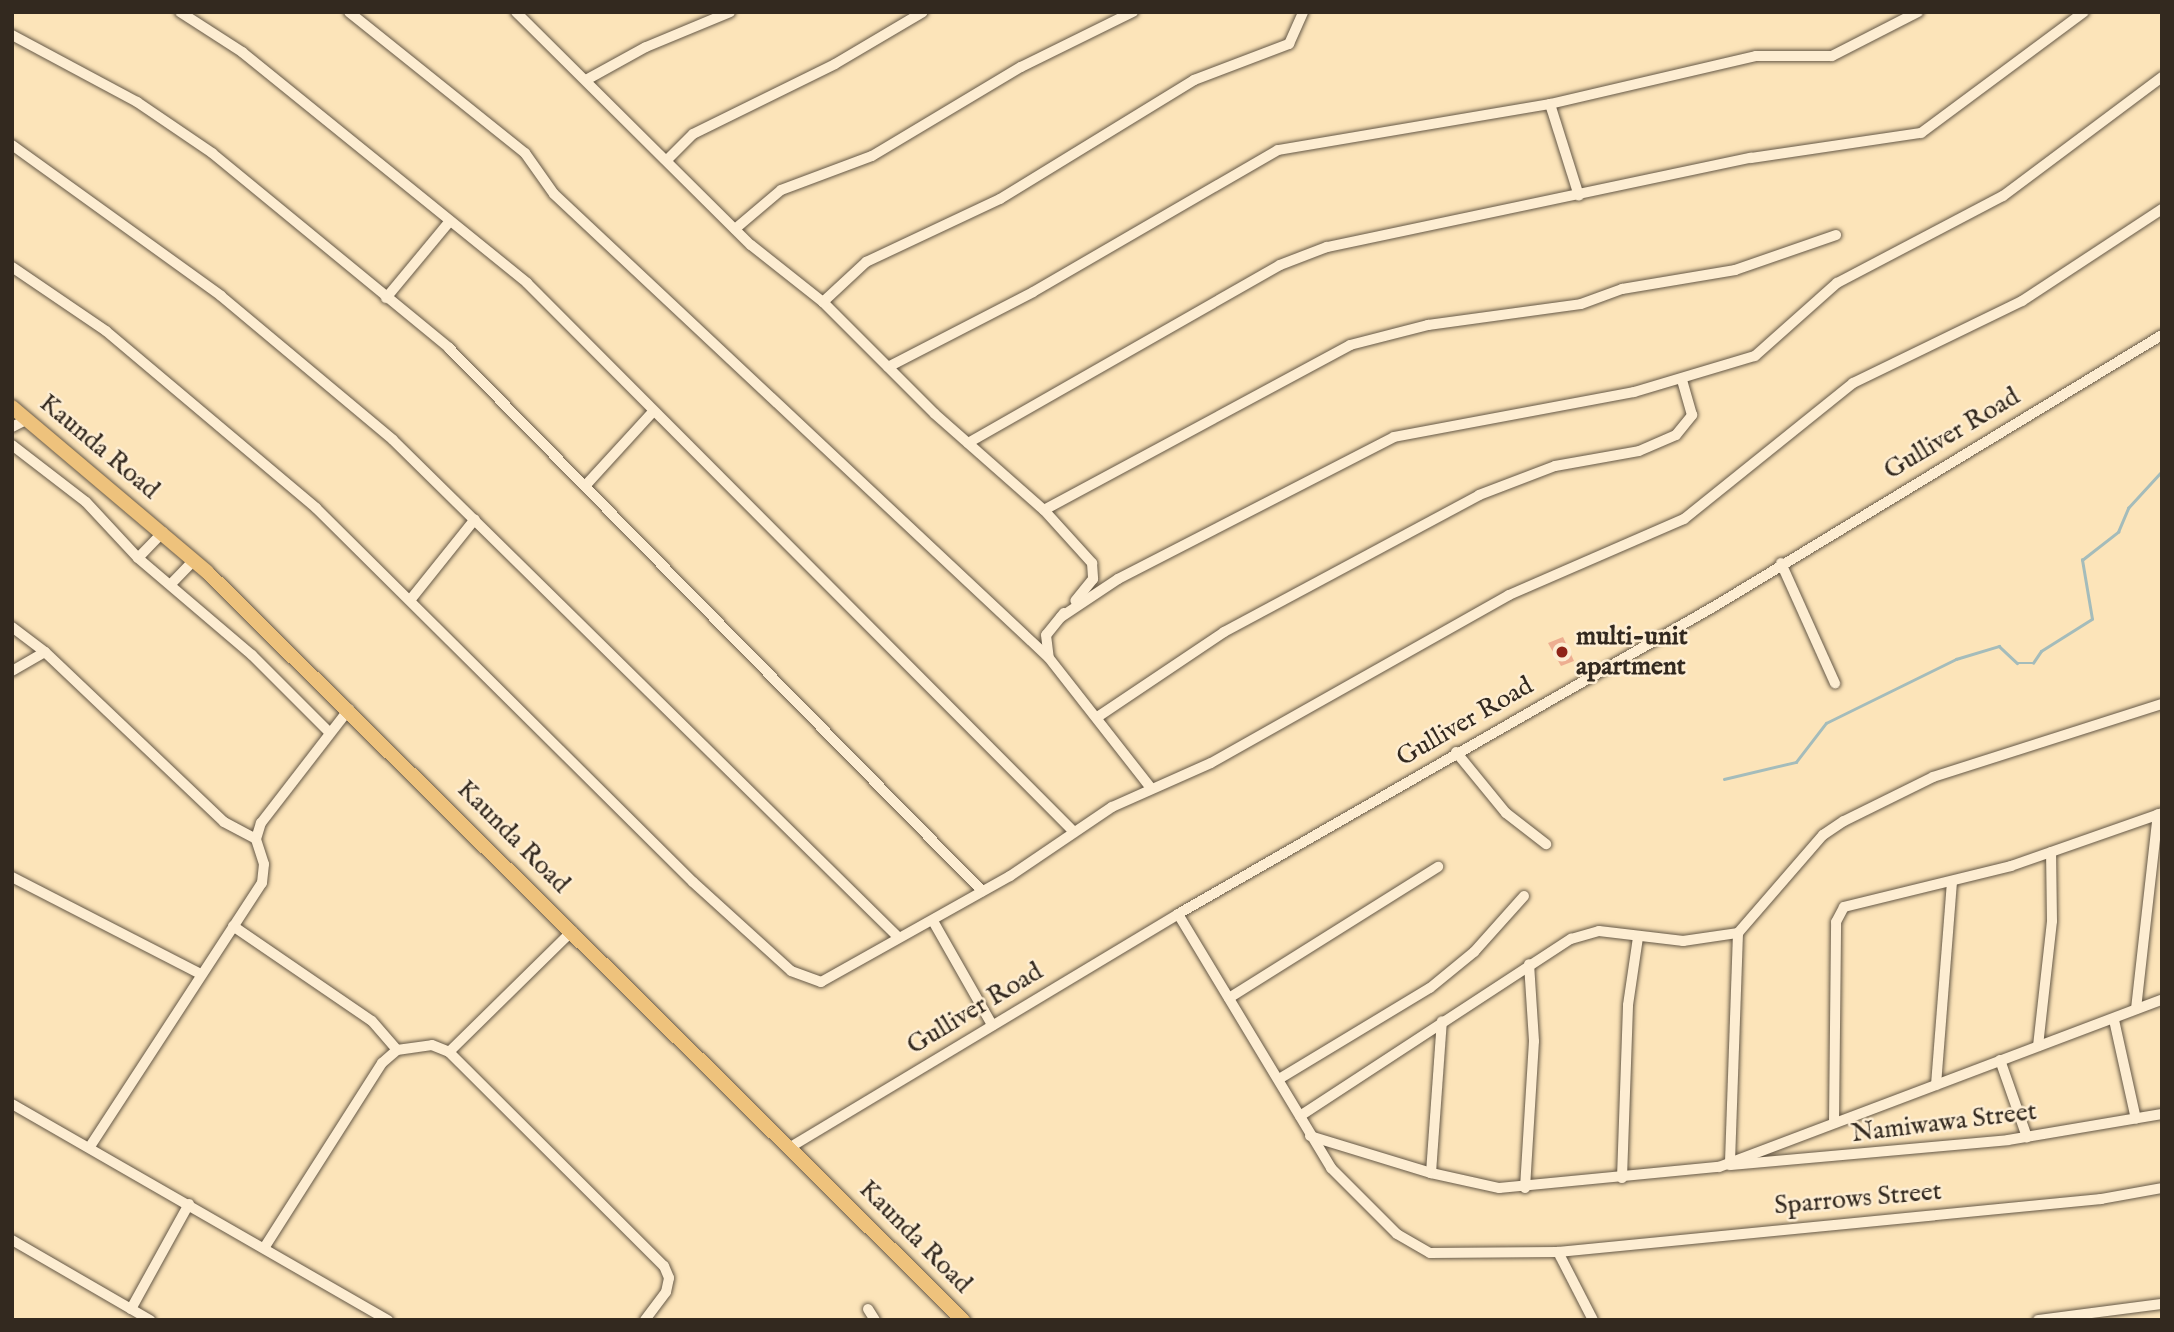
<!DOCTYPE html>
<style>
body{margin:0}
#map{position:relative;width:2174px;height:1332px;overflow:hidden;background:#fce4b9;font-family:"IM FELL English",serif}
div>[style]{position:absolute}
.stream>*{height:2.5px;margin:-1.25px;padding:0 1.25px;transform-origin:1.25px;border-radius:1.25px;background:#a4bcbb}
.building>*{inset:0;background:#edae91}
.roads{filter:drop-shadow(0 0 2px #655846) drop-shadow(0 0 2px #655846)}
.minor>*{height:10px;margin:-5px;padding:0 5px;transform-origin:5px;border-radius:5px;background:#fdedd2}
.major>*{height:14px;margin:-7px;padding:0 7px;transform-origin:7px;border-radius:7px;background:#eec27c}
.dots>*{width:19px;height:19px;translate:-50% -50%;box-sizing:border-box;border:4px solid #fdedd2;border-radius:50%}
span{translate:-50% -50%;white-space:nowrap;text-align:center;line-height:1.15;-webkit-text-stroke:5px #fdedd2;paint-order:stroke}
.street-label{font-size:26px;color:#33291f}
.poi-label{font-size:26px;color:#33291f;font-weight:700}
.left{translate:0 -50%;text-align:left}
.frame{position:absolute;inset:0;border:14px solid #33291f;pointer-events:none}
</style>
<div id="map">
<div class="stream">
<i style="left:1724px;top:779px;width:74px;rotate:-13.3deg"></i>
<i style="left:1796px;top:762px;width:49px;rotate:-52.4deg"></i>
<i style="left:1826px;top:723px;width:145px;rotate:-26.2deg"></i>
<i style="left:1956px;top:659px;width:45px;rotate:-16.8deg"></i>
<i style="left:1999px;top:646px;width:25px;rotate:43deg"></i>
<i style="left:2017px;top:663px;width:16px"></i>
<i style="left:2033px;top:663px;width:14px;rotate:-56deg"></i>
<i style="left:2041px;top:651px;width:60px;rotate:-32.1deg"></i>
<i style="left:2092px;top:619px;width:60px;rotate:-99.6deg"></i>
<i style="left:2082px;top:560px;width:46px;rotate:-37.9deg"></i>
<i style="left:2118px;top:532px;width:26px;rotate:-67deg"></i>
<i style="left:2128px;top:508px;width:50px;rotate:-47.4deg"></i>
</div>
<div class="building">
<i style="clip-path:polygon(1563px 637px,1574px 661px,1561px 666px,1548px 643px)"></i>
</div>
<div class="roads">
<div class="minor">
<i style="left:180px;top:12px;width:74px;rotate:32.8deg"></i>
<i style="left:242px;top:52px;width:367px;rotate:39deg"></i>
<i style="left:527px;top:283px;width:775px;rotate:45.1deg"></i>
<i style="left:349px;top:12px;width:226px;rotate:38.7deg"></i>
<i style="left:525px;top:153px;width:50px;rotate:54.7deg"></i>
<i style="left:554px;top:194px;width:676px;rotate:43.14deg"></i>
<i style="left:516px;top:12px;width:331px;rotate:44.8deg"></i>
<i style="left:751px;top:245px;width:92px;rotate:38.4deg"></i>
<i style="left:823px;top:302px;width:158px;rotate:45deg"></i>
<i style="left:935px;top:414px;width:145px;rotate:41.4deg"></i>
<i style="left:1044px;top:510px;width:72px;rotate:47.8deg"></i>
<i style="left:1092px;top:563px;width:16px;rotate:86deg"></i>
<i style="left:1093px;top:579px;width:28px;rotate:129deg"></i>
<i style="left:12px;top:35px;width:142px;rotate:28.2deg"></i>
<i style="left:137px;top:102px;width:91px;rotate:34.2deg"></i>
<i style="left:212px;top:153px;width:307px;rotate:39.4deg"></i>
<i style="left:449px;top:348px;width:761px;rotate:45.53deg"></i>
<i style="left:586px;top:80px;width:68px;rotate:-28.8deg"></i>
<i style="left:646px;top:47px;width:91px;rotate:-22.6deg"></i>
<i style="left:1550px;top:104px;width:96px;rotate:72.5deg"></i>
<i style="left:12px;top:145px;width:258px;rotate:35.8deg"></i>
<i style="left:221px;top:296px;width:224px;rotate:39.9deg"></i>
<i style="left:393px;top:440px;width:709px;rotate:44.54deg"></i>
<i style="left:668px;top:159px;width:35px;rotate:-45deg"></i>
<i style="left:693px;top:134px;width:158px;rotate:-26.2deg"></i>
<i style="left:835px;top:64px;width:102px;rotate:-30.6deg"></i>
<i style="left:735px;top:229px;width:60px;rotate:-40.3deg"></i>
<i style="left:781px;top:190px;width:97px;rotate:-20.5deg"></i>
<i style="left:872px;top:156px;width:174px;rotate:-30.9deg"></i>
<i style="left:1021px;top:67px;width:125px;rotate:-26.2deg"></i>
<i style="left:12px;top:267px;width:114px;rotate:34.2deg"></i>
<i style="left:106px;top:331px;width:275px;rotate:40.1deg"></i>
<i style="left:316px;top:508px;width:531px;rotate:44.77deg"></i>
<i style="left:693px;top:882px;width:132px;rotate:42.2deg"></i>
<i style="left:791px;top:971px;width:32px;rotate:20deg"></i>
<i style="left:821px;top:982px;width:217px;rotate:-29.3deg"></i>
<i style="left:1010px;top:876px;width:123px;rotate:-34.1deg"></i>
<i style="left:1112px;top:807px;width:108px;rotate:-24deg"></i>
<i style="left:1211px;top:763px;width:342px;rotate:-29.4deg"></i>
<i style="left:1509px;top:595px;width:191px;rotate:-23.5deg"></i>
<i style="left:1684px;top:519px;width:217px;rotate:-38.8deg"></i>
<i style="left:1853px;top:383px;width:188px;rotate:-25.9deg"></i>
<i style="left:2022px;top:301px;width:168px;rotate:-33.3deg"></i>
<i style="left:386px;top:298px;width:100px;rotate:-50.3deg"></i>
<i style="left:823px;top:302px;width:59px;rotate:-42.9deg"></i>
<i style="left:866px;top:262px;width:148px;rotate:-25.2deg"></i>
<i style="left:1000px;top:199px;width:228px;rotate:-31.5deg"></i>
<i style="left:1194px;top:80px;width:102px;rotate:-20.8deg"></i>
<i style="left:1289px;top:44px;width:35px;rotate:-66deg"></i>
<i style="left:888px;top:367px;width:163px;rotate:-27.3deg"></i>
<i style="left:1033px;top:292px;width:283px;rotate:-30.1deg"></i>
<i style="left:1278px;top:150px;width:276px;rotate:-9.6deg"></i>
<i style="left:1550px;top:104px;width:212px;rotate:-13.1deg"></i>
<i style="left:1756px;top:56px;width:76px"></i>
<i style="left:1832px;top:56px;width:97px;rotate:-27.1deg"></i>
<i style="left:12px;top:427px;width:18px;rotate:-27deg"></i>
<i style="left:968px;top:443px;width:359px;rotate:-29.7deg"></i>
<i style="left:1280px;top:265px;width:50px;rotate:-21deg"></i>
<i style="left:1327px;top:247px;width:433px;rotate:-11.9deg"></i>
<i style="left:1751px;top:158px;width:172px;rotate:-8.4deg"></i>
<i style="left:1921px;top:133px;width:203px;rotate:-36.6deg"></i>
<i style="left:12px;top:445px;width:93px;rotate:37.6deg"></i>
<i style="left:86px;top:502px;width:76px;rotate:47.1deg"></i>
<i style="left:138px;top:558px;width:36px;rotate:-46deg"></i>
<i style="left:585px;top:486px;width:98px;rotate:-47.5deg"></i>
<i style="left:1044px;top:510px;width:348px;rotate:-28.3deg"></i>
<i style="left:1350px;top:345px;width:81px;rotate:-14.4deg"></i>
<i style="left:1428px;top:325px;width:154px;rotate:-7.8deg"></i>
<i style="left:1581px;top:304px;width:44px;rotate:-20.1deg"></i>
<i style="left:1622px;top:289px;width:115px;rotate:-9.5deg"></i>
<i style="left:1735px;top:270px;width:107px;rotate:-19.1deg"></i>
<i style="left:138px;top:558px;width:150px;rotate:40.4deg"></i>
<i style="left:252px;top:655px;width:107px;rotate:45deg"></i>
<i style="left:1781px;top:563px;width:132px;rotate:65.8deg"></i>
<i style="left:171px;top:584px;width:33px;rotate:-46deg"></i>
<i style="left:411px;top:599px;width:102px;rotate:-51.3deg"></i>
<i style="left:1064px;top:613px;width:28px;rotate:129deg"></i>
<i style="left:1046px;top:635px;width:23px;rotate:83deg"></i>
<i style="left:1049px;top:658px;width:165px;rotate:51.9deg"></i>
<i style="left:1061px;top:617px;width:69px;rotate:-33.7deg"></i>
<i style="left:1118px;top:579px;width:310px;rotate:-27.2deg"></i>
<i style="left:1394px;top:437px;width:244px;rotate:-10.6deg"></i>
<i style="left:1634px;top:392px;width:126px;rotate:-16.6deg"></i>
<i style="left:1755px;top:356px;width:110px;rotate:-41.7deg"></i>
<i style="left:1837px;top:283px;width:187px;rotate:-27.7deg"></i>
<i style="left:2003px;top:196px;width:199px;rotate:-36.8deg"></i>
<i style="left:12px;top:627px;width:41px;rotate:37.1deg"></i>
<i style="left:45px;top:652px;width:247px;rotate:43.5deg"></i>
<i style="left:224px;top:822px;width:36px;rotate:28deg"></i>
<i style="left:12px;top:671px;width:38px;rotate:-30deg"></i>
<i style="left:1099px;top:716px;width:151px;rotate:-33.9deg"></i>
<i style="left:1224px;top:632px;width:289px;rotate:-28.2deg"></i>
<i style="left:1479px;top:495px;width:81px;rotate:-20.9deg"></i>
<i style="left:1555px;top:466px;width:85px;rotate:-10.1deg"></i>
<i style="left:1639px;top:451px;width:40px;rotate:-23.4deg"></i>
<i style="left:1676px;top:435px;width:26px;rotate:-51deg"></i>
<i style="left:1692px;top:415px;width:37px;rotate:-106deg"></i>
<i style="left:1456px;top:752px;width:79px;rotate:50.7deg"></i>
<i style="left:1506px;top:813px;width:51px;rotate:37.8deg"></i>
<i style="left:12px;top:877px;width:212px;rotate:27.2deg"></i>
<i style="left:1178px;top:914px;width:297px;rotate:58.9deg"></i>
<i style="left:1331px;top:1168px;width:93px;rotate:45deg"></i>
<i style="left:1397px;top:1234px;width:38px;rotate:30deg"></i>
<i style="left:1430px;top:1253px;width:128px;rotate:-0.4deg"></i>
<i style="left:1558px;top:1252px;width:546px;rotate:-5.57deg"></i>
<i style="left:2101px;top:1199px;width:62px;rotate:-10.2deg"></i>
<i style="left:933px;top:921px;width:120px;rotate:60.4deg"></i>
<i style="left:233px;top:926px;width:168px;rotate:34.4deg"></i>
<i style="left:372px;top:1021px;width:38px;rotate:49deg"></i>
<i style="left:1738px;top:933px;width:232px;rotate:92deg"></i>
<i style="left:1730px;top:1165px;width:279px;rotate:-5.1deg"></i>
<i style="left:2008px;top:1140px;width:156px;rotate:-9.6deg"></i>
<i style="left:1229px;top:998px;width:247px;rotate:-32.1deg"></i>
<i style="left:2136px;top:1009px;width:196px;rotate:-83.6deg"></i>
<i style="left:2114px;top:1020px;width:101px;rotate:77.5deg"></i>
<i style="left:2038px;top:1046px;width:126px;rotate:-83.6deg"></i>
<i style="left:2052px;top:921px;width:69px;rotate:-90.8deg"></i>
<i style="left:449px;top:1052px;width:173px;rotate:-44.5deg"></i>
<i style="left:2000px;top:1060px;width:82px;rotate:70.7deg"></i>
<i style="left:1279px;top:1079px;width:176px;rotate:-31.1deg"></i>
<i style="left:1430px;top:988px;width:57px;rotate:-39.3deg"></i>
<i style="left:1474px;top:952px;width:75px;rotate:-48.2deg"></i>
<i style="left:1936px;top:1085px;width:204px;rotate:-85.5deg"></i>
<i style="left:12px;top:1104px;width:434px;rotate:29.9deg"></i>
<i style="left:1300px;top:1116px;width:324px;rotate:-33.2deg"></i>
<i style="left:1571px;top:939px;width:29px;rotate:-16deg"></i>
<i style="left:1599px;top:931px;width:85px;rotate:6.8deg"></i>
<i style="left:1683px;top:941px;width:56px;rotate:-8.3deg"></i>
<i style="left:1738px;top:933px;width:130px;rotate:-49.1deg"></i>
<i style="left:1823px;top:835px;width:25px;rotate:-34deg"></i>
<i style="left:1844px;top:821px;width:99px;rotate:-26.3deg"></i>
<i style="left:1933px;top:777px;width:240px;rotate:-17.7deg"></i>
<i style="left:1834px;top:1123px;width:201px;rotate:-89.4deg"></i>
<i style="left:1836px;top:922px;width:17px;rotate:-62deg"></i>
<i style="left:1844px;top:907px;width:172px;rotate:-13.8deg"></i>
<i style="left:2011px;top:866px;width:160px;rotate:-19.3deg"></i>
<i style="left:1310px;top:1136px;width:127px;rotate:17deg"></i>
<i style="left:1431px;top:1173px;width:70px;rotate:12.4deg"></i>
<i style="left:1499px;top:1188px;width:221px;rotate:-5.5deg"></i>
<i style="left:1719px;top:1167px;width:473px;rotate:-20.7deg"></i>
<i style="left:91px;top:1145px;width:313px;rotate:-56.9deg"></i>
<i style="left:262px;top:883px;width:19px;rotate:-84deg"></i>
<i style="left:264px;top:864px;width:26px;rotate:-108deg"></i>
<i style="left:256px;top:839px;width:17px;rotate:-73deg"></i>
<i style="left:261px;top:823px;width:144px;rotate:-52.3deg"></i>
<i style="left:789px;top:1148px;width:454px;rotate:-31deg"></i>
<i style="left:1178px;top:914px;width:619px;rotate:-29.84deg"></i>
<i style="left:1715px;top:606px;width:523px;rotate:-31.23deg"></i>
<i style="left:1431px;top:1173px;width:152px;rotate:-85.9deg"></i>
<i style="left:1622px;top:1178px;width:173px;rotate:-88deg"></i>
<i style="left:1628px;top:1005px;width:69px;rotate:-81.6deg"></i>
<i style="left:1525px;top:1188px;width:147px;rotate:-86.5deg"></i>
<i style="left:1534px;top:1041px;width:77px;rotate:-93.7deg"></i>
<i style="left:12px;top:1240px;width:160px;rotate:30.1deg"></i>
<i style="left:266px;top:1245px;width:216px;rotate:-57.5deg"></i>
<i style="left:382px;top:1063px;width:20px;rotate:-41deg"></i>
<i style="left:397px;top:1050px;width:35px;rotate:-8deg"></i>
<i style="left:432px;top:1045px;width:18px;rotate:22deg"></i>
<i style="left:449px;top:1052px;width:303px;rotate:44.9deg"></i>
<i style="left:664px;top:1266px;width:13px;rotate:67deg"></i>
<i style="left:669px;top:1278px;width:14px;rotate:102deg"></i>
<i style="left:666px;top:1292px;width:35px;rotate:127deg"></i>
<i style="left:1558px;top:1252px;width:76px;rotate:62.8deg"></i>
<i style="left:131px;top:1309px;width:120px;rotate:-61.1deg"></i>
<i style="left:868px;top:1309px;width:13px;rotate:58deg"></i>
<i style="left:2038px;top:1320px;width:125px;rotate:-7.4deg"></i>
</div>
<div class="major">
<i style="left:12px;top:407px;width:255px;rotate:40.2deg"></i>
<i style="left:207px;top:572px;width:1064px;rotate:44.7deg"></i>
</div>
</div>
<div class="dots">
<i style="left:1562px;top:652px;background:#8f2418"></i>
</div>
<div class="street-label">
<span style="left:1952px;top:434px;rotate:-31deg">Gulliver Road</span>
<span style="left:99px;top:447px;rotate:40deg">Kaunda Road</span>
<span style="left:1465px;top:722px;rotate:-30deg">Gulliver Road</span>
<span style="left:513px;top:837px;rotate:45deg">Kaunda Road</span>
<span style="left:975px;top:1009px;rotate:-31deg">Gulliver Road</span>
<span style="left:1944px;top:1123px;rotate:-7deg">Namiwawa Street</span>
<span style="left:1858px;top:1199px;rotate:-5deg">Sparrows Street</span>
<span style="left:915px;top:1237px;rotate:45deg">Kaunda Road</span>
</div>
<div class="poi-label">
<span class="left" style="left:1576px;top:652px">multi-unit<br>apartment</span>
</div>
<div class="frame"></div>
</div>
